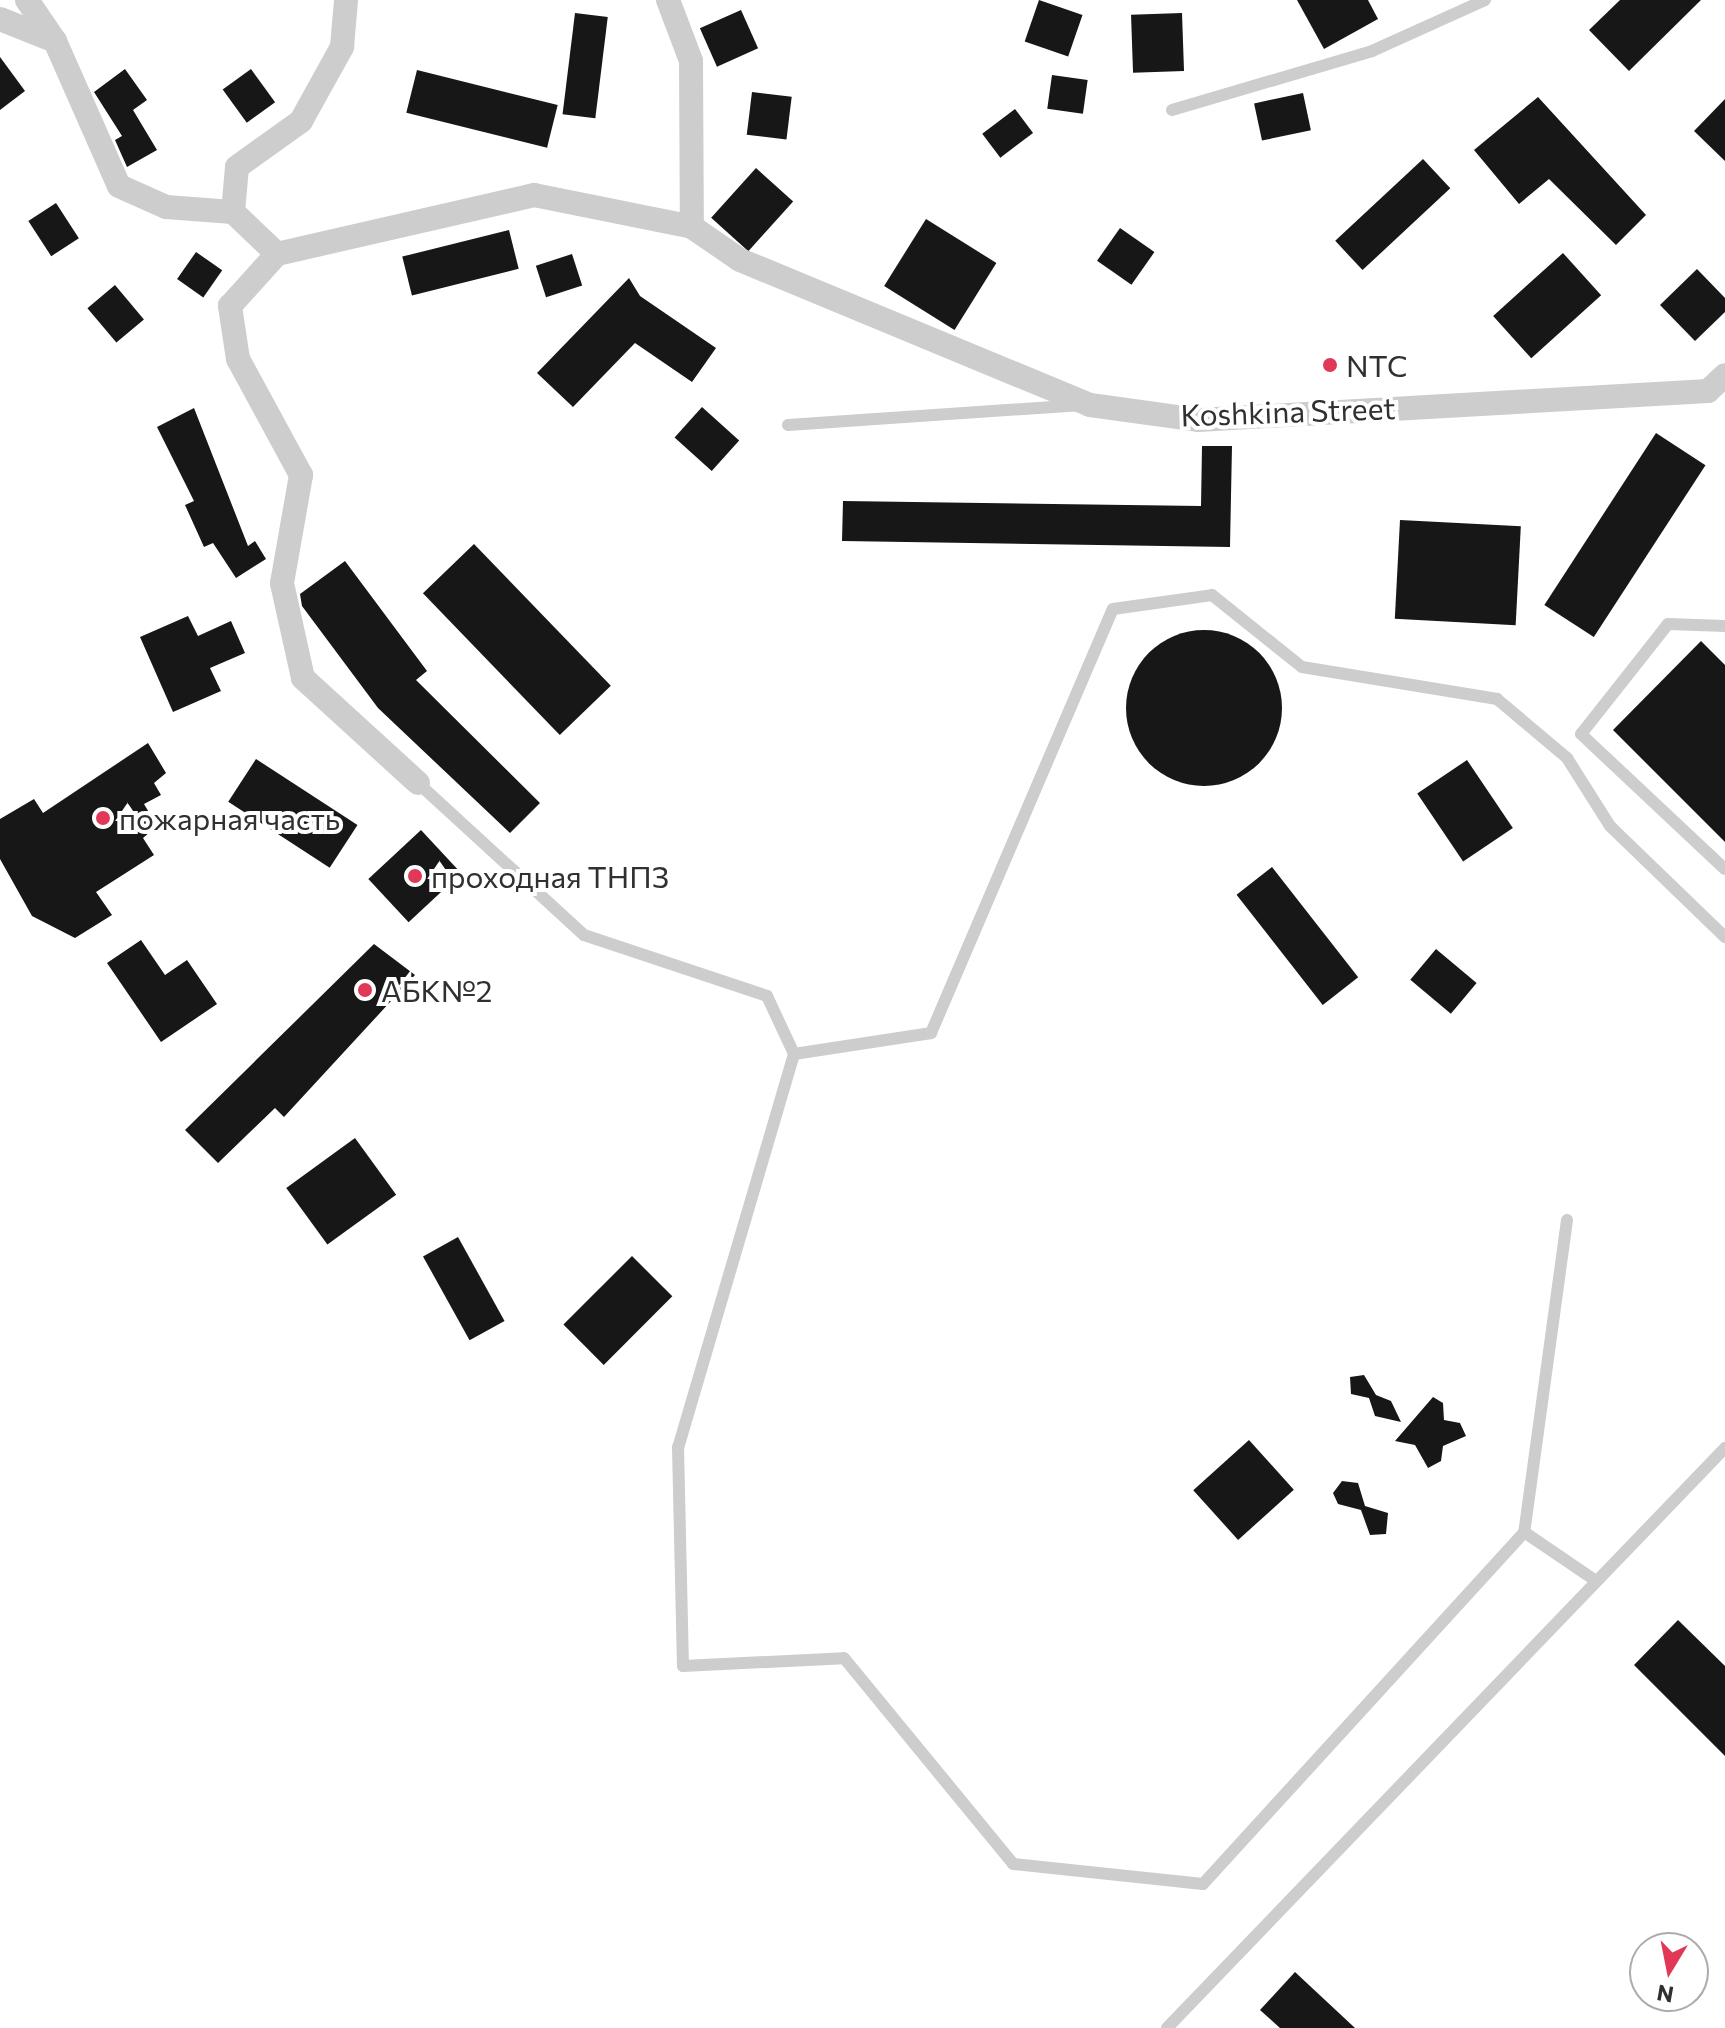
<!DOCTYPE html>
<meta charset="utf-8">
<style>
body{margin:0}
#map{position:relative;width:1725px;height:2028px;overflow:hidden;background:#fff;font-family:Commissioner,sans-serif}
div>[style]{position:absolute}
.building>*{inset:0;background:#171717;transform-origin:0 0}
.round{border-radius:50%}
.lane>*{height:12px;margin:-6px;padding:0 6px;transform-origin:6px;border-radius:6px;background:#cdcdcd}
.street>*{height:24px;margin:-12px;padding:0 12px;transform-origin:12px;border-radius:12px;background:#cdcdcd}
.dots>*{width:22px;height:22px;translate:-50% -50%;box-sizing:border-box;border:4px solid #fff;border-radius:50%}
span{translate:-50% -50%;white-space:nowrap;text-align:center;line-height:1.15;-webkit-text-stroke:8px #fff;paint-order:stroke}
.poi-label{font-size:30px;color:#303030}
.left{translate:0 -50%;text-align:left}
.street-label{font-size:30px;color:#303030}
.north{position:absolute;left:1629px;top:1932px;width:80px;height:80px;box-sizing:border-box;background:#fff;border:2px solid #acacac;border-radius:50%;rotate:190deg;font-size:22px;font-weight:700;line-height:32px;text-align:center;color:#303030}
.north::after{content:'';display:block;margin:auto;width:28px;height:36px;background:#e23857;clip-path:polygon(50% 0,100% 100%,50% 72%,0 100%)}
</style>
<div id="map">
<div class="building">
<i style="left:1039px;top:0;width:46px;height:44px;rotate:19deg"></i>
<i style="clip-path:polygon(1297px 0,1368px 0,1378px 19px,1324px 49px)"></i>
<i style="clip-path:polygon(1620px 0,1701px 0,1629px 71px,1589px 30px)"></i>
<i style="left:741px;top:10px;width:42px;height:45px;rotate:66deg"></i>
<i style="left:575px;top:13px;width:33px;height:102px;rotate:7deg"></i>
<i style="left:1182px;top:13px;width:58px;height:51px;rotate:88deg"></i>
<i style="clip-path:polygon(0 57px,25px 91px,0 110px)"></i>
<i style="clip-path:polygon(125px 69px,147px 100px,133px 110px,157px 150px,127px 167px,115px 140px,122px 136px,94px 92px)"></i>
<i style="left:251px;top:69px;width:41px;height:35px;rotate:54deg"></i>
<i style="left:417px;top:70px;width:145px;height:44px;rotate:14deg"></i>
<i style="left:1052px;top:75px;width:36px;height:34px;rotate:8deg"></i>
<i style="left:752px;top:92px;width:40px;height:43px;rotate:7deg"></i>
<i style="left:1303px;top:93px;width:38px;height:50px;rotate:78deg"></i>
<i style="clip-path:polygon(1538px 97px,1646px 215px,1616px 245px,1549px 179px,1519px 204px,1474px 150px)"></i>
<i style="clip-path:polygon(1725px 99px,1725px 161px,1694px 131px)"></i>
<i style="left:1015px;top:109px;width:30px;height:41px;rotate:53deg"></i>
<i style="left:1423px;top:159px;width:40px;height:120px;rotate:47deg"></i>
<i style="left:756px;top:168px;width:50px;height:67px;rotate:42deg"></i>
<i style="left:56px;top:203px;width:42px;height:33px;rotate:57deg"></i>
<i style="left:926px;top:219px;width:83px;height:79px;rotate:32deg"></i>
<i style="left:1120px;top:228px;width:42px;height:40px;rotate:35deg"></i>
<i style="left:509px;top:230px;width:40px;height:110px;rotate:76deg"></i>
<i style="left:196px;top:252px;width:32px;height:33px;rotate:35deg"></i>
<i style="left:1563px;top:253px;width:57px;height:94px;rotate:48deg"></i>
<i style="left:572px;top:254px;width:33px;height:38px;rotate:72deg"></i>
<i style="clip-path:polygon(1697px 269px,1725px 298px,1725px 312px,1695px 341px,1660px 305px)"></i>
<i style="clip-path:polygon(629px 278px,640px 296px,716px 348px,692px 382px,635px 343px,573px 407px,537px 373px)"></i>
<i style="left:115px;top:285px;width:45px;height:36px;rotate:50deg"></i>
<i style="left:702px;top:407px;width:50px;height:41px;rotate:42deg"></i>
<i style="clip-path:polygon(194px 408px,248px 546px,255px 541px,266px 559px,236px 578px,213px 543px,204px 547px,185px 505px,194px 501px,157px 427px)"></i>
<i style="left:1656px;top:433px;width:59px;height:205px;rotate:33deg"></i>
<i style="clip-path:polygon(1202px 446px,1232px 446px,1230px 547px,842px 541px,843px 501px,1201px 506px)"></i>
<i style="left:1400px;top:520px;width:121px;height:99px;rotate:3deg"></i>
<i style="left:474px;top:544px;width:197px;height:71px;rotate:46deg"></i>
<i style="clip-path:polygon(345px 561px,427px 671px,416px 680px,540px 803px,510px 833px,378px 708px,302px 606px,300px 594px)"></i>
<i style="clip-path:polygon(188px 616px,198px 636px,231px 621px,245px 653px,210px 668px,221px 691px,173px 712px,140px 637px)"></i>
<i class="round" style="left:1126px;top:630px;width:156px;height:156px"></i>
<i style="clip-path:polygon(1701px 641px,1725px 665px,1725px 842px,1613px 730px)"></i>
<i style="clip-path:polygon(148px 743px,166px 773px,154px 783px,161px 795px,144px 804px,157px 826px,143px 838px,154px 855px,96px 892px,112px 915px,75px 938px,32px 916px,0 859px,0 819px,34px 799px,43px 813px)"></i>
<i style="left:256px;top:759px;width:121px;height:51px;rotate:33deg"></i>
<i style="left:1467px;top:760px;width:82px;height:60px;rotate:56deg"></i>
<i style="left:421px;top:830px;width:59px;height:72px;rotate:47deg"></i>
<i style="left:1272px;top:867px;width:140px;height:45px;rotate:52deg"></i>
<i style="clip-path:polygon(141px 940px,165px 975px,187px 960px,217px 1004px,161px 1042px,107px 963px)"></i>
<i style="clip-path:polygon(374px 944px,415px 975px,284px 1117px,275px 1108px,218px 1163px,185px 1130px)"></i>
<i style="left:1436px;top:949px;width:53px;height:40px;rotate:40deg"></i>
<i style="left:355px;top:1138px;width:70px;height:85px;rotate:54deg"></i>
<i style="left:458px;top:1237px;width:96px;height:40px;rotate:61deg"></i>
<i style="left:632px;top:1256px;width:57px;height:97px;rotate:45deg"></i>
<i style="clip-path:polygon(1364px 1375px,1376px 1395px,1391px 1401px,1401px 1422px,1375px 1416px,1369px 1398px,1351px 1394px,1350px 1377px)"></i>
<i style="clip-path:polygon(1433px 1397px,1443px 1403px,1444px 1420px,1460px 1423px,1466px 1436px,1443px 1446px,1441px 1461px,1428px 1468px,1415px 1445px,1395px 1441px)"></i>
<i style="left:1249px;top:1440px;width:67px;height:75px;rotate:48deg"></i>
<i style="clip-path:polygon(1342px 1481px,1358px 1483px,1365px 1506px,1388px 1513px,1386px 1534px,1370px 1535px,1361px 1510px,1338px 1504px,1333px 1493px)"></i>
<i style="clip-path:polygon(1678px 1620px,1725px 1666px,1725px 1756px,1634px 1665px)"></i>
<i style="clip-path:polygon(1295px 1972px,1355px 2028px,1280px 2028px,1260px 2010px)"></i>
</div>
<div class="lane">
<i style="left:1172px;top:110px;width:209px;rotate:-16.4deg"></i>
<i style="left:1372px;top:51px;width:124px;rotate:-24.3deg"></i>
<i style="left:788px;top:425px;width:292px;rotate:-3.9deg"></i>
<i style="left:1725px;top:626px;width:57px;rotate:-178deg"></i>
<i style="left:1668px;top:624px;width:140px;rotate:128.3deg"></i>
<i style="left:1581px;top:734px;width:197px;rotate:43.2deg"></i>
<i style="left:418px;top:783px;width:225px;rotate:42.5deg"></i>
<i style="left:584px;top:935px;width:193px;rotate:18.4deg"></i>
<i style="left:767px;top:996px;width:64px;rotate:65deg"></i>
<i style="left:794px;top:1054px;width:139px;rotate:-8.7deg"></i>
<i style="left:931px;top:1033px;width:461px;rotate:-66.8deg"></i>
<i style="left:1113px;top:609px;width:100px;rotate:-8deg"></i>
<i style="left:1212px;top:595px;width:115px;rotate:38.7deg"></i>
<i style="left:1302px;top:667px;width:198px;rotate:9.3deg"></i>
<i style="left:1497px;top:699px;width:92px;rotate:40.1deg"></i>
<i style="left:1567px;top:758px;width:80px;rotate:57.7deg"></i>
<i style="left:1610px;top:826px;width:160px;rotate:44deg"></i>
<i style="left:794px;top:1054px;width:410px;rotate:106.4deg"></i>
<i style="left:678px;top:1447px;width:219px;rotate:88.7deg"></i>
<i style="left:683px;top:1666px;width:161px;rotate:-2.8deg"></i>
<i style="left:844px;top:1658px;width:266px;rotate:50.6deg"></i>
<i style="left:1013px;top:1864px;width:191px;rotate:6deg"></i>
<i style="left:1203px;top:1884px;width:476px;rotate:-47.6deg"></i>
<i style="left:1567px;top:1220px;width:315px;rotate:97.8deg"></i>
<i style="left:1524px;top:1532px;width:87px;rotate:34.2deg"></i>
<i style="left:1167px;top:2028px;width:805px;rotate:-46.11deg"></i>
</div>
<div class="street">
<i style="left:27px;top:0;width:50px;rotate:55.7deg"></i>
<i style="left:55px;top:41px;width:158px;rotate:66.2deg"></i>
<i style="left:119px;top:186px;width:51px;rotate:24.1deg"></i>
<i style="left:166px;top:207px;width:67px;rotate:4.3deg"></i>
<i style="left:668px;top:0;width:65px;rotate:69.3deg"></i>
<i style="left:691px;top:61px;width:166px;rotate:89.7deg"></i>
<i style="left:0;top:19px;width:59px;rotate:21.8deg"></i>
<i style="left:277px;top:254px;width:61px;rotate:-136.3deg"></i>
<i style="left:233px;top:212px;width:45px;rotate:-84.9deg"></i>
<i style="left:237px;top:167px;width:79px;rotate:-35.7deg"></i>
<i style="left:301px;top:121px;width:85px;rotate:-61deg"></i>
<i style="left:342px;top:47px;width:47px;rotate:-85.1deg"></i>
<i style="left:418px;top:783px;width:156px;rotate:-137.6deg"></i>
<i style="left:303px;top:678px;width:97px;rotate:-102.5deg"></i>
<i style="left:282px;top:583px;width:110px;rotate:-80deg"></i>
<i style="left:301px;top:475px;width:132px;rotate:-118.5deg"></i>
<i style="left:238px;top:359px;width:54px;rotate:-98.6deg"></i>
<i style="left:230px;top:306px;width:70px;rotate:-47.9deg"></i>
<i style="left:277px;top:254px;width:264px;rotate:-12.9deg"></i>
<i style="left:534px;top:195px;width:161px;rotate:11.4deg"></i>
<i style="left:692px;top:227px;width:58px;rotate:34.5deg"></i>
<i style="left:740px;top:260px;width:379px;rotate:22.5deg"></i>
<i style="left:1090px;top:405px;width:109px;rotate:7.9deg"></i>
<i style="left:1198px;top:420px;width:511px;rotate:-3.25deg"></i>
<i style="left:1708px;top:391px;width:23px;rotate:-43deg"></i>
</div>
<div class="dots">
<i style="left:1330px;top:365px;background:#e23857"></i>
<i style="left:103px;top:818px;background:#e23857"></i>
<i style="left:415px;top:876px;background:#e23857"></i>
<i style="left:365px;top:990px;background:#e23857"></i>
</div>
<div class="poi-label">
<span class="left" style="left:1346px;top:365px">NTC</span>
<span class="left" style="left:119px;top:818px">пожарная часть</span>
<span class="left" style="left:431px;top:876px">проходная ТНПЗ</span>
<span class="left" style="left:381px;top:990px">АБК№2</span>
</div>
<div class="street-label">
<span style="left:1288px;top:411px;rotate:-2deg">Koshkina Street</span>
</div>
<div class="north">N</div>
</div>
